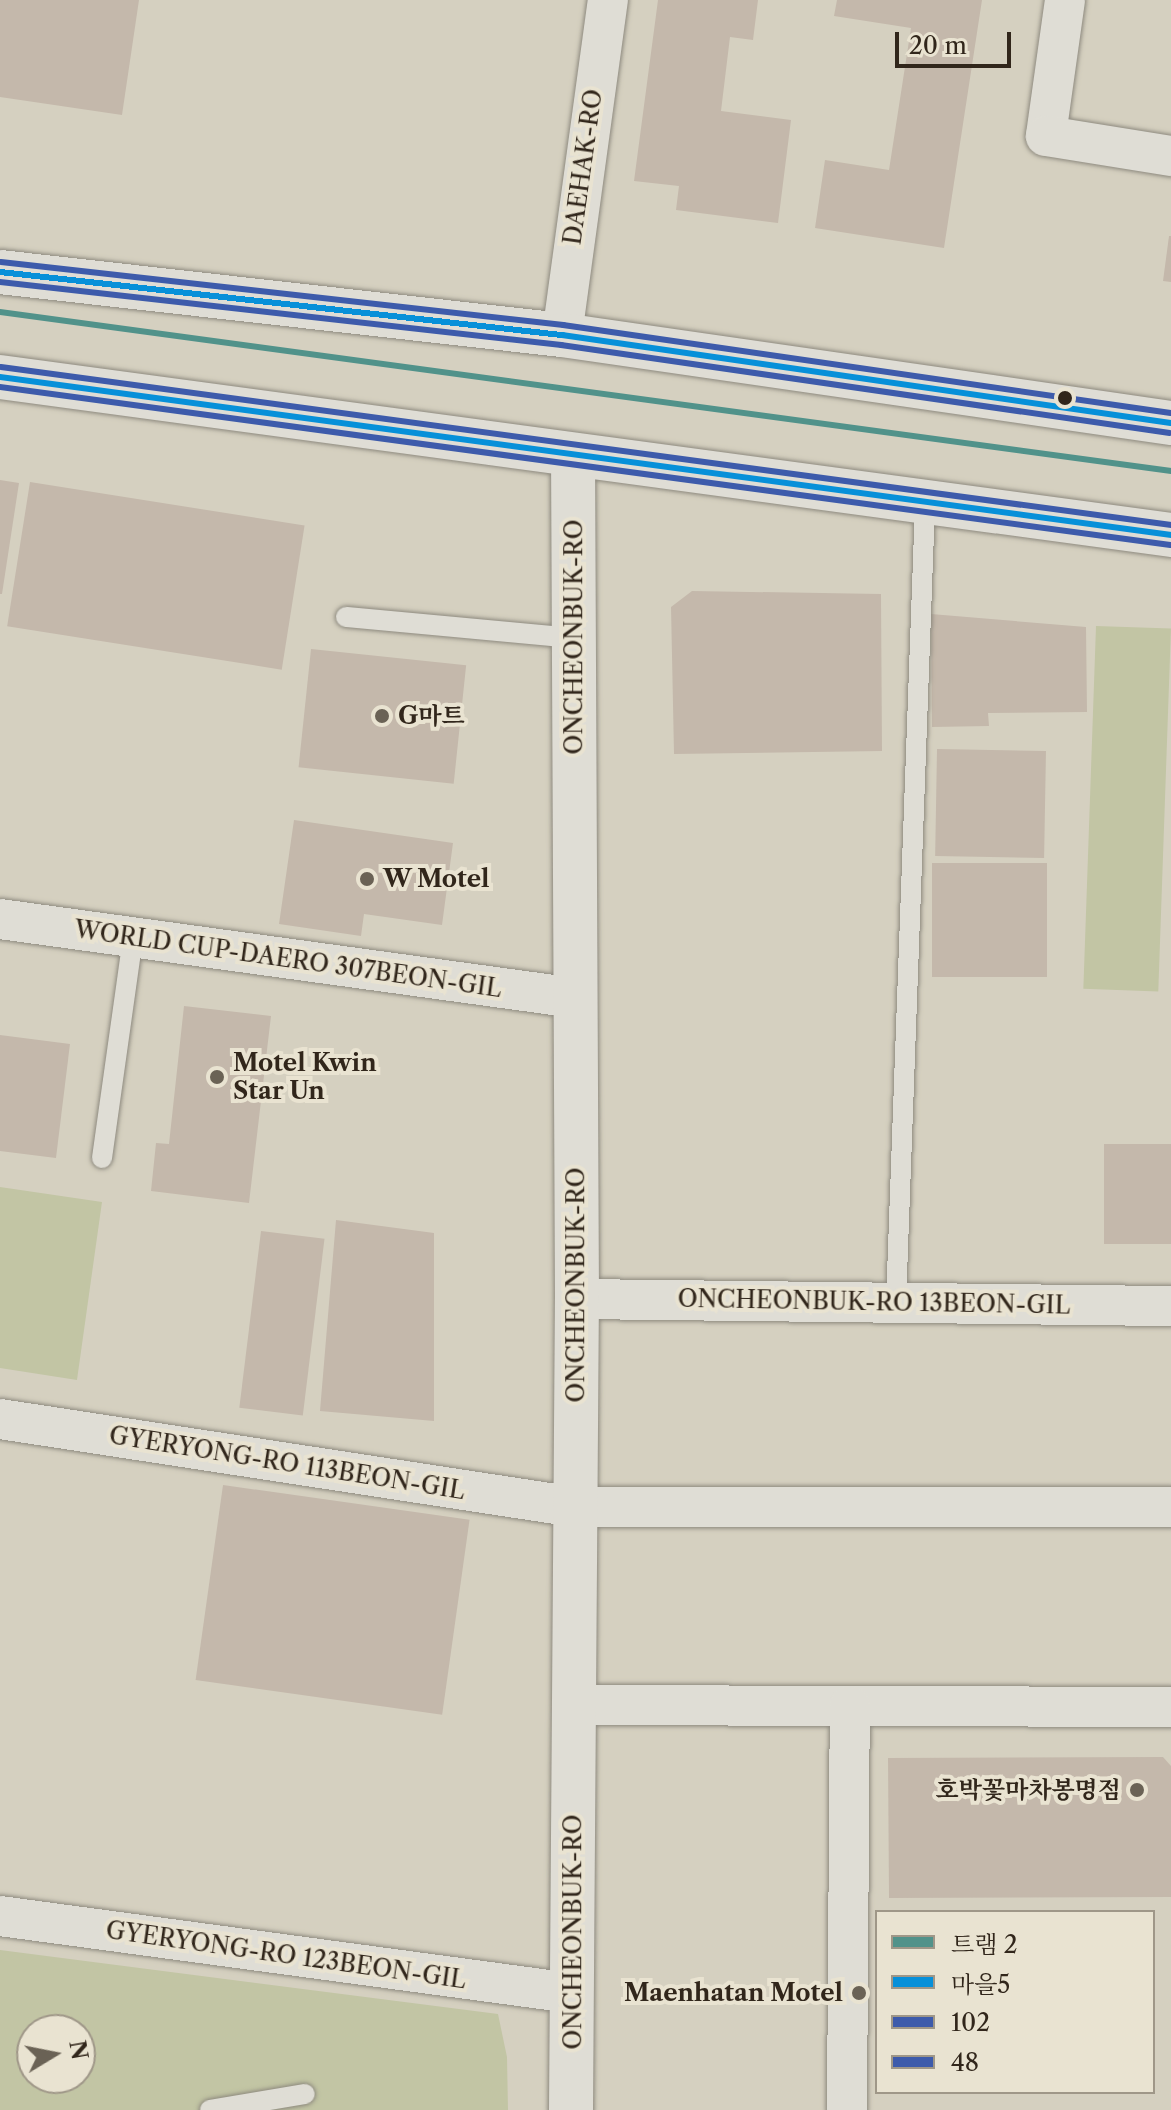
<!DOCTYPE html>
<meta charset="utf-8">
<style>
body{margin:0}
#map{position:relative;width:1171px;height:2110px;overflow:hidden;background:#d5d0c0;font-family:"Libre Caslon Text","Noto Serif KR",serif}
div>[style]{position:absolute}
.green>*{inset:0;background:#c2c5a4;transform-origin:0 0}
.building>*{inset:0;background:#c4b8ab;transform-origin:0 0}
.roads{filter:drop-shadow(0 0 2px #8e8a7f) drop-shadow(0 0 2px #8e8a7f)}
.lane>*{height:20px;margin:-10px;padding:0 10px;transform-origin:10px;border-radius:10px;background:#dfddd5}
.street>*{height:40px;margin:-20px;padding:0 20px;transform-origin:20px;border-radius:20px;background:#dfddd5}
.secondary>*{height:44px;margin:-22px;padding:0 22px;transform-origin:22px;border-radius:22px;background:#dfddd5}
.bus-1>*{height:6px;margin:-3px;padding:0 3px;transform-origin:3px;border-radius:3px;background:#0790d9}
.bus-2>*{height:6px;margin:-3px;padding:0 3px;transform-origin:3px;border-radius:3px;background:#3d5bab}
.bus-3>*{height:6px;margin:-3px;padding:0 3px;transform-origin:3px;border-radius:3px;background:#3d5bab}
.tram-1>*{height:6px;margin:-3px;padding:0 3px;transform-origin:3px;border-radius:3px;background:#51928a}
.dots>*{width:22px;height:22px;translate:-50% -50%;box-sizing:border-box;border:4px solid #e9e3d1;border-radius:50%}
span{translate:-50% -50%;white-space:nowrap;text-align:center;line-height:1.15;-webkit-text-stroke:8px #e9e3d1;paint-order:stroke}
.street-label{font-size:24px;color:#31261b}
.poi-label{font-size:24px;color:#31261b;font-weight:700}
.left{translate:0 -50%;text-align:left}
.right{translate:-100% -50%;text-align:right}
.legend{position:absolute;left:875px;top:1910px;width:280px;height:184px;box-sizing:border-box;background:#e9e3d1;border:2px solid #9f9788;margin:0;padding:10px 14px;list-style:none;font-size:24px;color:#31261b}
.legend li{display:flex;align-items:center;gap:16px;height:40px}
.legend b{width:40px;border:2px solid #9f9788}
.north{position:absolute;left:16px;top:2014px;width:80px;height:80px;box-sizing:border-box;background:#e9e3d1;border:2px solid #9f9788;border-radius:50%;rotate:80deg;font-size:22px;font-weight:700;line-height:32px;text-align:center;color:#31261b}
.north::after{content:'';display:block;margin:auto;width:28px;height:36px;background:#6a6255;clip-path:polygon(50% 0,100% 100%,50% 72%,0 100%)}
.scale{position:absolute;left:895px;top:32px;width:116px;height:36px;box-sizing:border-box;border:4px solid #31261b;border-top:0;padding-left:10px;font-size:24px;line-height:28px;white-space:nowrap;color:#31261b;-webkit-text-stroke:6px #e9e3d1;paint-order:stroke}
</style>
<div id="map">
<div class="green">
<i style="left:1096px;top:626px;width:75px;height:363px;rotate:2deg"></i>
<i style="clip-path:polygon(0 1187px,102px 1202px,77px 1380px,0 1368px)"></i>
<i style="clip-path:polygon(evenodd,0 1950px,498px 2014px,507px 2057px,508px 2110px,0 2110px,0 1950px,32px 2030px,80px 2030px,80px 2078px,32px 2078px,32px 2030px)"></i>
</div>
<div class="building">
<i style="clip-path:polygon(0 0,139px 0,122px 115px,0 97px)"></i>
<i style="clip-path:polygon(658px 0,758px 0,753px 40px,730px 37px,721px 111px,791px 120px,778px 223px,676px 210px,679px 186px,634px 181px)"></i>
<i style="clip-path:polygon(837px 0,982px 0,944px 248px,815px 228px,825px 160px,889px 170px,911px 28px,834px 16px)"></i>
<i style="clip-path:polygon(1169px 236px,1171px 236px,1171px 282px,1163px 281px)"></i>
<i style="clip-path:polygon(0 480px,19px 483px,2px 594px,0 594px)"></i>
<i style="left:30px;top:482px;width:278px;height:146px;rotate:9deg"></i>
<i style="clip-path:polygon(692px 591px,881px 594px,882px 751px,674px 754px,671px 607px)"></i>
<i style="clip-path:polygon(931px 614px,1086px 627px,1087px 712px,988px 713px,989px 726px,932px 727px)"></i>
<i style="left:311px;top:649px;width:156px;height:119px;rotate:6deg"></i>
<i style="left:937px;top:749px;width:109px;height:107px;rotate:1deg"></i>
<i style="clip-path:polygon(294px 820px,453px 843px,442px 925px,364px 914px,361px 936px,279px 924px)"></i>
<i style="left:932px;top:863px;width:115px;height:114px"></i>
<i style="clip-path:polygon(184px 1006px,271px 1016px,249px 1203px,151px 1191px,156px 1143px,169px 1144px)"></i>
<i style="clip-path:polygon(0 1035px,70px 1044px,56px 1158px,0 1151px)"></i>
<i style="left:1171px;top:1144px;width:100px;height:67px;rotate:90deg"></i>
<i style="clip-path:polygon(336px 1220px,434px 1233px,434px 1421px,320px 1411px)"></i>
<i style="left:261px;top:1231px;width:64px;height:178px;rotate:7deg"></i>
<i style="left:223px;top:1485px;width:249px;height:197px;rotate:8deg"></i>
<i style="clip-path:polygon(1163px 1757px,1171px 1766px,1171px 1897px,889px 1898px,888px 1758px)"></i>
</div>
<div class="roads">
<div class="lane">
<i style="left:346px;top:617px;width:229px;rotate:5.3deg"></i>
<i style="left:102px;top:1158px;width:223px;rotate:-82deg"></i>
<i style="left:896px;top:1303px;width:800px;rotate:-87.92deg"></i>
<i style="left:210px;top:2110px;width:96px;rotate:-9.6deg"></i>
</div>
<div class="street">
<i style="left:1065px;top:0;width:137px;rotate:98deg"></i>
<i style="left:1046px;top:136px;width:127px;rotate:9.1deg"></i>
<i style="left:562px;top:335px;width:338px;rotate:-82.2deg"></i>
<i style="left:0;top:919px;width:580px;rotate:7.82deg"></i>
<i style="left:577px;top:1299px;width:594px;rotate:0.68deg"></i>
<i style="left:0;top:1419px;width:582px;rotate:8.7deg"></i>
<i style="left:575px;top:1507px;width:596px"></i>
<i style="left:575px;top:1705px;width:596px;rotate:0.19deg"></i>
<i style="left:0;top:1916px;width:576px;rotate:7.68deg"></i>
<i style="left:847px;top:2110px;width:404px;rotate:-89.6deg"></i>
</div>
<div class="secondary">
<i style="left:0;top:272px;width:566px;rotate:6.4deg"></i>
<i style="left:562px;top:335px;width:615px;rotate:8.22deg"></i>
<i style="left:0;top:377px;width:1182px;rotate:7.68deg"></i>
<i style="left:571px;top:2110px;width:811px;rotate:-89.58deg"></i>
<i style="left:577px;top:1299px;width:840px;rotate:-90.27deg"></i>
</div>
</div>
<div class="bus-1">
<i style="left:0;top:272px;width:566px;rotate:6.4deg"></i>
<i style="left:562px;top:335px;width:615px;rotate:8.22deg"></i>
<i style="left:0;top:377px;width:1182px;rotate:7.68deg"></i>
</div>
<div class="bus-2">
<i style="left:0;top:282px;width:565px;rotate:6.41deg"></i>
<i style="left:561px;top:345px;width:615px;rotate:8.22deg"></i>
<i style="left:0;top:387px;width:1181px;rotate:7.69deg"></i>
</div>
<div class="bus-3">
<i style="left:1px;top:262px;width:566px;rotate:6.4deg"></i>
<i style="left:563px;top:325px;width:614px;rotate:8.24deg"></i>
<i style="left:1px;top:367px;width:1181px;rotate:7.69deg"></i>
</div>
<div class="tram-1">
<i style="left:0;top:312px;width:1182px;rotate:7.73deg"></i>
</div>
<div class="dots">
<i style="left:1065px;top:398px;background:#31261b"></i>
<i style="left:382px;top:716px;background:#6a6255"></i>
<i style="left:367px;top:879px;background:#6a6255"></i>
<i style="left:217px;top:1077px;background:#6a6255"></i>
<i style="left:1137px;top:1790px;background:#6a6255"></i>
<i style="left:859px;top:1993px;background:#6a6255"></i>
</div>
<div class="street-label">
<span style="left:583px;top:167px;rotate:-82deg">DAEHAK-RO</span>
<span style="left:574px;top:637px;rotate:-90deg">ONCHEONBUK-RO</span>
<span style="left:288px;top:959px;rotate:8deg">WORLD CUP-DAERO 307BEON-GIL</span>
<span style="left:576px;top:1285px;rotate:-90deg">ONCHEONBUK-RO</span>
<span style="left:874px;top:1302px;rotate:1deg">ONCHEONBUK-RO 13BEON-GIL</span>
<span style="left:287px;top:1463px;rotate:9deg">GYERYONG-RO 113BEON-GIL</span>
<span style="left:573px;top:1932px;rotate:-90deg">ONCHEONBUK-RO</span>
<span style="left:286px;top:1955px;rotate:8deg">GYERYONG-RO 123BEON-GIL</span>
</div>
<div class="poi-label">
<span class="left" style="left:398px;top:716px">G마트</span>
<span class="left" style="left:383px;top:879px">W Motel</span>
<span class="left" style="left:233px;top:1077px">Motel Kwin<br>Star Un</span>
<span class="right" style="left:1121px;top:1790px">호박꽃마차봉명점</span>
<span class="right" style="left:843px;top:1993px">Maenhatan Motel</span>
</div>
<ul class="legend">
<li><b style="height:10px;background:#51928a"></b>트램 2</li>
<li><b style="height:10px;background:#0790d9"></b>마을5</li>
<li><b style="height:10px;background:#3d5bab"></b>102</li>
<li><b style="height:10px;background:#3d5bab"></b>48</li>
</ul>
<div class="north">N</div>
<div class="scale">20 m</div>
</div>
